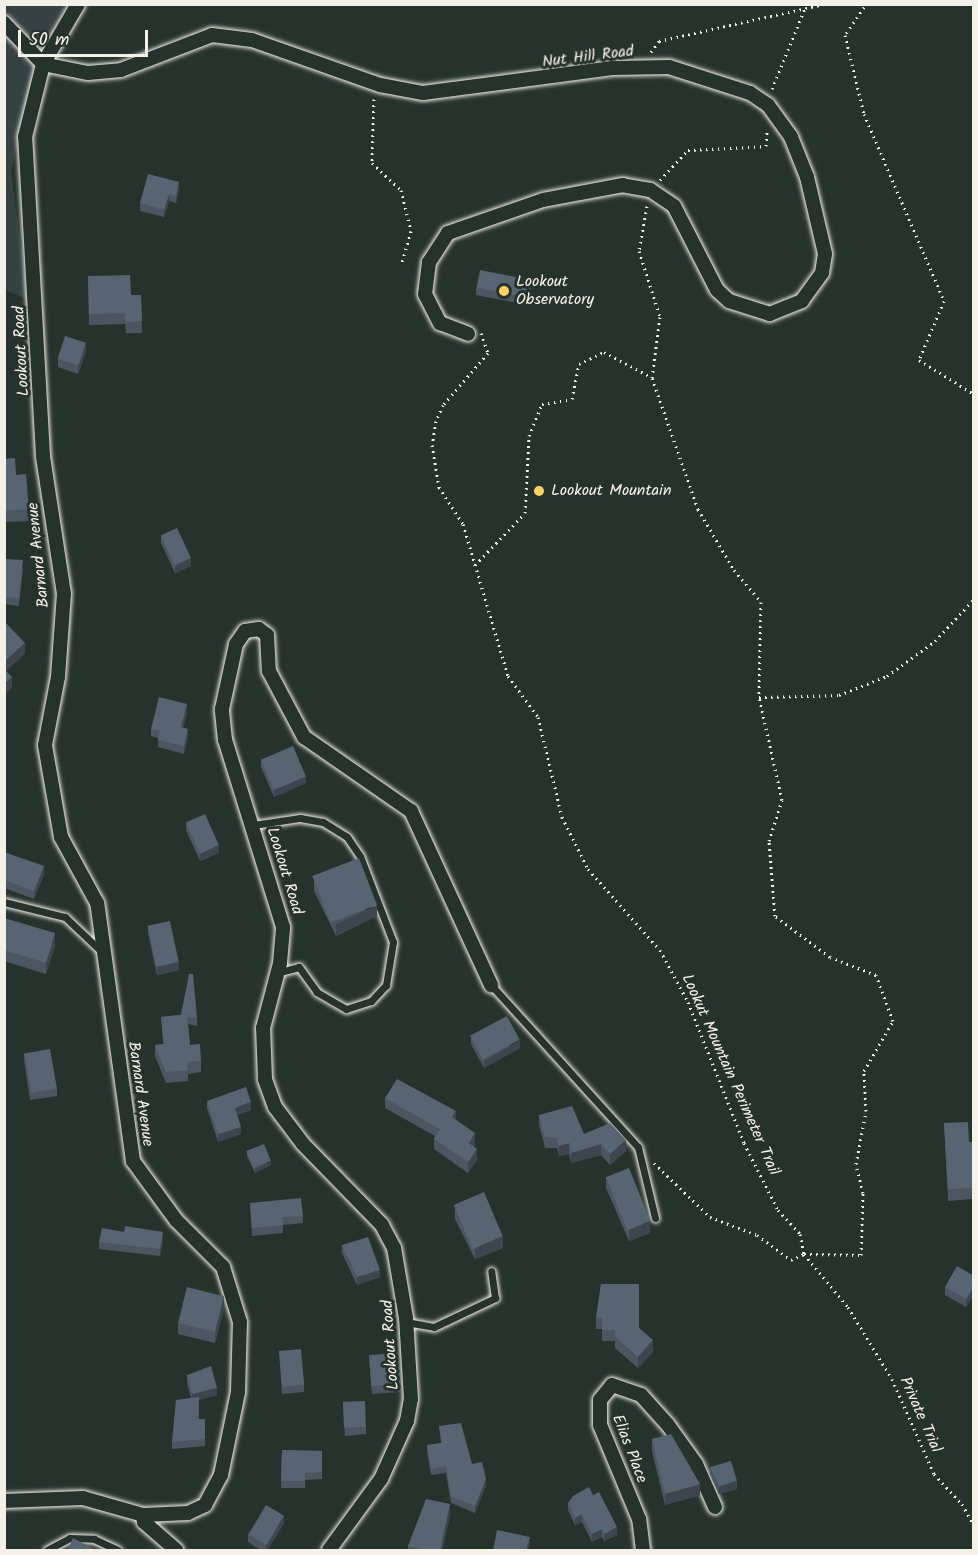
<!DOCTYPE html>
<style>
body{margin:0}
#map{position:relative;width:978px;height:1555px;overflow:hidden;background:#26332d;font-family:Kalam,sans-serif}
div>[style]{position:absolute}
.built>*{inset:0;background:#354241}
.path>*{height:3px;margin-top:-1.5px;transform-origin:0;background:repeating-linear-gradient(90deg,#f4f1e8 0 1.5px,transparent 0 6px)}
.roads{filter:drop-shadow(0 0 2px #f4f1e8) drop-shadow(0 0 2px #f4f1e8)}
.service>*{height:7px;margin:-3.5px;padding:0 3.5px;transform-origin:3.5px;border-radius:3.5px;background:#26332d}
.minor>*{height:14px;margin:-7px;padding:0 7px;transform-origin:7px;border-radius:7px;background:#26332d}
.wall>*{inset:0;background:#4b5661}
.shaded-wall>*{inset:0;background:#3d464f}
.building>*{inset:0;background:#576471;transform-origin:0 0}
.dots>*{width:16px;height:16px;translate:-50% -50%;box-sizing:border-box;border:3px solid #26332d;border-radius:50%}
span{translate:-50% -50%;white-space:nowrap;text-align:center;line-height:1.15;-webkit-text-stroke:6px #26332d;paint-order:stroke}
.street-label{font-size:16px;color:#f4f1e8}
.poi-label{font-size:16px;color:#f4f1e8}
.left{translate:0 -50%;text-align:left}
.frame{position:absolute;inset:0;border:6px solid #f4f1e8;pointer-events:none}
.scale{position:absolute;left:18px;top:30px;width:130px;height:27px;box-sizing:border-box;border:3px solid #f4f1e8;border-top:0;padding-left:8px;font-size:18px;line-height:21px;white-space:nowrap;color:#f4f1e8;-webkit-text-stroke:4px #26332d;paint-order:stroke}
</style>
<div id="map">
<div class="built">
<i style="clip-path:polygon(4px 5px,66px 5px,33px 75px,11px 171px,27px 299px,5px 290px)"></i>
</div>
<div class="path">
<i style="left:860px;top:4px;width:5px;rotate:37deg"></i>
<i style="left:864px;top:7px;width:34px;rotate:124deg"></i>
<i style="left:845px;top:35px;width:81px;rotate:76.5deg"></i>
<i style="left:864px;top:114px;width:203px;rotate:66.8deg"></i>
<i style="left:944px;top:301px;width:64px;rotate:113deg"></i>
<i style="left:919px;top:360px;width:65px;rotate:31.7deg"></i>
<i style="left:651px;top:52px;width:14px;rotate:-54deg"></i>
<i style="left:659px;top:41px;width:169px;rotate:-12.6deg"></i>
<i style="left:772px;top:89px;width:87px;rotate:-67.8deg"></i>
<i style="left:374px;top:99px;width:64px;rotate:91.8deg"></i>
<i style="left:372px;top:163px;width:40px;rotate:43deg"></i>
<i style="left:401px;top:190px;width:42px;rotate:76.3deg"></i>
<i style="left:411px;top:231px;width:35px;rotate:106deg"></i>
<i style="left:660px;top:180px;width:41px;rotate:-47deg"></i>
<i style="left:688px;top:150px;width:78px;rotate:-2.9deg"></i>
<i style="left:766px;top:146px;width:15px;rotate:-86deg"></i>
<i style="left:647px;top:206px;width:46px;rotate:100.1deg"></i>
<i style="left:639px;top:251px;width:69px;rotate:72.3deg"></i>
<i style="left:660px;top:317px;width:62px;rotate:97.5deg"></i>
<i style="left:652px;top:378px;width:139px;rotate:70.7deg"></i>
<i style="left:698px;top:509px;width:71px;rotate:59.5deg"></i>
<i style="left:734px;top:570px;width:42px;rotate:49.8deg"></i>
<i style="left:761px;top:602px;width:95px;rotate:91.2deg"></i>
<i style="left:481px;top:333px;width:21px;rotate:71deg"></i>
<i style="left:488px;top:353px;width:69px;rotate:130.9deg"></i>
<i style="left:443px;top:405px;width:17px;rotate:114deg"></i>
<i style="left:436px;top:421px;width:24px;rotate:99deg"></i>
<i style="left:432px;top:445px;width:43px;rotate:80.5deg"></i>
<i style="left:439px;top:487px;width:44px;rotate:57deg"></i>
<i style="left:463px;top:524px;width:159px;rotate:73.5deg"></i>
<i style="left:508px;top:676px;width:51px;rotate:53.8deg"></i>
<i style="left:538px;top:717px;width:103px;rotate:76.5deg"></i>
<i style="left:562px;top:817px;width:58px;rotate:63.4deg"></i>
<i style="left:588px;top:869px;width:108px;rotate:48.4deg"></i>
<i style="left:660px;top:950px;width:59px;rotate:61.7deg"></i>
<i style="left:688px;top:1002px;width:152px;rotate:68.3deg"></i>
<i style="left:744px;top:1143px;width:75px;rotate:63.1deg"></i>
<i style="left:778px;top:1210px;width:33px;rotate:47deg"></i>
<i style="left:800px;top:1234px;width:20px;rotate:79deg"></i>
<i style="left:804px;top:1254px;width:57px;rotate:1deg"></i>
<i style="left:861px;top:1255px;width:62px;rotate:-88.2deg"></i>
<i style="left:863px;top:1193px;width:30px;rotate:-104deg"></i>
<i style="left:856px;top:1164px;width:54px;rotate:-79.3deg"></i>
<i style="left:866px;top:1111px;width:40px;rotate:-92.9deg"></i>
<i style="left:864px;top:1071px;width:58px;rotate:-59.9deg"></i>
<i style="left:893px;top:1021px;width:49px;rotate:-110.3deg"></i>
<i style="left:876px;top:975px;width:49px;rotate:-158.6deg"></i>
<i style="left:830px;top:957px;width:69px;rotate:-143.3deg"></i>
<i style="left:775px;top:916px;width:75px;rotate:-94.6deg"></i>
<i style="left:769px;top:841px;width:43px;rotate:-72.4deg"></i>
<i style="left:782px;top:800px;width:106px;rotate:-102.6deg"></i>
<i style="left:759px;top:697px;width:80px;rotate:-1.4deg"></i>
<i style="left:839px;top:695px;width:52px;rotate:-21.6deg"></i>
<i style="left:887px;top:676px;width:59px;rotate:-36.1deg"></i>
<i style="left:935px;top:641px;width:57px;rotate:-47.1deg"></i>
<i style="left:475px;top:565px;width:72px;rotate:-46.1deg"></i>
<i style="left:525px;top:513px;width:77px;rotate:-87deg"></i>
<i style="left:529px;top:436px;width:35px;rotate:-68deg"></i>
<i style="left:542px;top:404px;width:30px;rotate:-9deg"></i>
<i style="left:572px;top:399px;width:36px;rotate:-79deg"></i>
<i style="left:579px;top:364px;width:28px;rotate:-26deg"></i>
<i style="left:604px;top:352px;width:53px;rotate:28deg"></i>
<i style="left:654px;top:1163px;width:78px;rotate:44deg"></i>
<i style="left:710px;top:1217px;width:50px;rotate:21deg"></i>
<i style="left:757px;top:1235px;width:42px;rotate:36.3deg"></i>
<i style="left:791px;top:1260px;width:14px;rotate:-25deg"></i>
<i style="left:804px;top:1254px;width:69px;rotate:50.3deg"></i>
<i style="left:848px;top:1307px;width:84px;rotate:58.6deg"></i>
<i style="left:892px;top:1379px;width:104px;rotate:66.1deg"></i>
<i style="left:934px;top:1474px;width:41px;rotate:47deg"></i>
<i style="left:962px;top:1504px;width:25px;rotate:61deg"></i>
</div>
<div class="roads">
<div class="service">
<i style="left:253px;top:825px;width:48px;rotate:-8.5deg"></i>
<i style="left:300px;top:818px;width:23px;rotate:10deg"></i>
<i style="left:323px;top:822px;width:28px;rotate:32deg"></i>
<i style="left:347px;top:837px;width:23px;rotate:56deg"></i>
<i style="left:360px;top:856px;width:92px;rotate:69deg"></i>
<i style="left:393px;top:942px;width:44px;rotate:99.2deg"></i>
<i style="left:386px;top:985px;width:22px;rotate:133deg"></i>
<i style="left:371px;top:1001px;width:26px;rotate:162deg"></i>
<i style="left:346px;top:1009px;width:34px;rotate:-150deg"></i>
<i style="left:317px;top:992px;width:31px;rotate:-126deg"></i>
<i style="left:299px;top:967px;width:20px;rotate:165deg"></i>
<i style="left:4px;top:902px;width:63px;rotate:13.8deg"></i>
<i style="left:65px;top:917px;width:52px;rotate:43.5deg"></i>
<i style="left:491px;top:985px;width:219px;rotate:47.8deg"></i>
<i style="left:638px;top:1147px;width:73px;rotate:76.5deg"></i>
<i style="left:406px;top:1322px;width:28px;rotate:10deg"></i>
<i style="left:434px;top:1327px;width:68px;rotate:-25.4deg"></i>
<i style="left:495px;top:1298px;width:27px;rotate:-98deg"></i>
<i style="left:47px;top:1550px;width:26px;rotate:-28deg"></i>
<i style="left:70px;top:1538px;width:24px;rotate:2deg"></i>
<i style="left:94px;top:1539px;width:26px;rotate:25deg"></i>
</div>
<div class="minor">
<i style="left:4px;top:23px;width:57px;rotate:46.4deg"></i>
<i style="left:43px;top:64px;width:46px;rotate:11.3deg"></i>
<i style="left:88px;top:73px;width:33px;rotate:-5deg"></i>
<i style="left:121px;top:70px;width:97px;rotate:-21deg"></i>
<i style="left:212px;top:35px;width:40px;rotate:7.1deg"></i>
<i style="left:252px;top:40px;width:136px;rotate:19.4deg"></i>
<i style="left:380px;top:85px;width:44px;rotate:10.5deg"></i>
<i style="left:423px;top:93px;width:193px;rotate:-7.5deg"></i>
<i style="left:614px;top:68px;width:55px;rotate:-1deg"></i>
<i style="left:669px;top:67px;width:85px;rotate:17.8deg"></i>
<i style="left:750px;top:93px;width:22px;rotate:34deg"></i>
<i style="left:768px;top:105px;width:39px;rotate:54deg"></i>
<i style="left:791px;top:137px;width:43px;rotate:68.2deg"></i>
<i style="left:807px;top:177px;width:79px;rotate:76.8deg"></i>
<i style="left:825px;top:254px;width:19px;rotate:99deg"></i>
<i style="left:822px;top:273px;width:34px;rotate:126deg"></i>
<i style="left:802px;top:301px;width:35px;rotate:158deg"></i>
<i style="left:770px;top:314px;width:43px;rotate:-162.4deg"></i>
<i style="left:729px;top:301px;width:16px;rotate:-137deg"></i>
<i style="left:717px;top:290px;width:94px;rotate:-117.1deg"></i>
<i style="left:674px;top:206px;width:29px;rotate:-146deg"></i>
<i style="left:650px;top:190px;width:27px;rotate:-170deg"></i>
<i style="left:623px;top:185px;width:81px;rotate:169.4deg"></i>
<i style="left:543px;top:200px;width:101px;rotate:160.8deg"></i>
<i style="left:448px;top:233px;width:35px;rotate:123deg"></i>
<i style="left:429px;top:262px;width:32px;rotate:97deg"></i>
<i style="left:425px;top:294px;width:33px;rotate:63deg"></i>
<i style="left:440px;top:323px;width:30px;rotate:21deg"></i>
<i style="left:4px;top:1501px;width:79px;rotate:-2.2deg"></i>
<i style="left:83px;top:1498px;width:62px;rotate:15.8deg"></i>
<i style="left:143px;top:1515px;width:45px;rotate:-2.5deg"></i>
<i style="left:188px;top:1513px;width:19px;rotate:-25deg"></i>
<i style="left:205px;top:1505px;width:34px;rotate:-62deg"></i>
<i style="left:221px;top:1475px;width:85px;rotate:-78.4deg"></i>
<i style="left:238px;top:1392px;width:70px;rotate:-88.4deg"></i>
<i style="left:240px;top:1322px;width:58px;rotate:-107.2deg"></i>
<i style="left:223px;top:1267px;width:66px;rotate:-135deg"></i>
<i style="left:176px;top:1220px;width:73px;rotate:-126.1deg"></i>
<i style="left:133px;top:1161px;width:260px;rotate:-97.9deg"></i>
<i style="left:97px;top:903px;width:75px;rotate:-118.6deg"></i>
<i style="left:61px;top:837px;width:93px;rotate:-99.9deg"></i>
<i style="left:45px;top:745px;width:69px;rotate:-79.2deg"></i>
<i style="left:58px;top:677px;width:83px;rotate:-85.9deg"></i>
<i style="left:64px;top:594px;width:140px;rotate:-98.7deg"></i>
<i style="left:43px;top:456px;width:320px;rotate:-93.2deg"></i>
<i style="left:25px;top:137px;width:75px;rotate:-76.1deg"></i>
<i style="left:43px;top:64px;width:69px;rotate:-59.7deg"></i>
<i style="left:143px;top:1515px;width:7px;rotate:82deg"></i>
<i style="left:144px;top:1522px;width:43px;rotate:41.2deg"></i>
<i style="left:329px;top:1550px;width:88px;rotate:-53.8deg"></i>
<i style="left:381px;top:1479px;width:64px;rotate:-65.9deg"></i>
<i style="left:407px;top:1421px;width:22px;rotate:-80deg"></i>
<i style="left:411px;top:1399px;width:81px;rotate:-93.5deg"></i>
<i style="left:406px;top:1318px;width:71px;rotate:-99.7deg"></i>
<i style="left:394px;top:1248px;width:26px;rotate:-118deg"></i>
<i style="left:382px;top:1225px;width:113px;rotate:-134.3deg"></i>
<i style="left:303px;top:1144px;width:46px;rotate:-127.1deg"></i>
<i style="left:275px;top:1107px;width:30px;rotate:-110deg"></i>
<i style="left:265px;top:1079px;width:51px;rotate:-92.2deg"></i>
<i style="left:263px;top:1028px;width:67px;rotate:-75.3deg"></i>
<i style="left:280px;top:963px;width:36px;rotate:-85deg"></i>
<i style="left:283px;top:927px;width:196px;rotate:-107.2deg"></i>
<i style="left:225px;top:740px;width:31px;rotate:-96deg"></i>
<i style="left:222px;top:709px;width:66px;rotate:-77.8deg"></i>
<i style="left:236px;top:644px;width:16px;rotate:-55deg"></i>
<i style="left:245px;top:631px;width:14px;rotate:-8deg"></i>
<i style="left:259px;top:629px;width:10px;rotate:37deg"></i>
<i style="left:267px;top:635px;width:36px;rotate:87deg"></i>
<i style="left:269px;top:671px;width:75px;rotate:62.1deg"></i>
<i style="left:304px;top:737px;width:130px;rotate:34.7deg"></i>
<i style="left:411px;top:811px;width:192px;rotate:65.3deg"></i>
<i style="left:643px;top:1550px;width:31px;rotate:-97deg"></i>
<i style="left:639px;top:1519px;width:102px;rotate:-112.5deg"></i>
<i style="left:600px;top:1425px;width:25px;rotate:-90deg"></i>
<i style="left:600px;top:1400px;width:19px;rotate:-51deg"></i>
<i style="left:612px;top:1385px;width:31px;rotate:19deg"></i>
<i style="left:641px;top:1395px;width:40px;rotate:48deg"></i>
<i style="left:668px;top:1425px;width:48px;rotate:54.3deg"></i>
<i style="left:696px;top:1464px;width:47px;rotate:66.2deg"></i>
</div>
</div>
<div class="wall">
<i style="clip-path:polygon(179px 190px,176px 203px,169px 201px,164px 217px,140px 211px,140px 203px)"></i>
<i style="clip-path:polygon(88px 276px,131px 295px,141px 295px,142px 333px,126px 333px,125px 324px,89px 325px)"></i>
<i style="clip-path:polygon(531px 287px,528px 305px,476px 295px,476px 288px)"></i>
<i style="clip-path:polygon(86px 351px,78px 374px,58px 367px,58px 359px)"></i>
<i style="clip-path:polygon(4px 459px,16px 475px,29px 509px,29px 521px,6px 522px,4px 508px)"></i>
<i style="clip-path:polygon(161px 536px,191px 566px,175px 573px,161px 543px)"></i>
<i style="clip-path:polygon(23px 568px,19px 606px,4px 604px,4px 573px)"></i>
<i style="clip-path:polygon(187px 712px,183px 728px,188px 737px,184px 754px,158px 747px,158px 738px,151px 736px,151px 729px)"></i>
<i style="clip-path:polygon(261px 760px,306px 783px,274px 797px,261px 767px)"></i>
<i style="clip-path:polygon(186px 823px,219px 853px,200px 861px,186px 830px)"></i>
<i style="clip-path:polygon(4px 852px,44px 874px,34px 899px,4px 888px)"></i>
<i style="clip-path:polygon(314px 880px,377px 916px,336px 936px,314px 891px)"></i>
<i style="clip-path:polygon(4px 918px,55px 945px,46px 974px,4px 961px)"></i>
<i style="clip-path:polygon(148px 926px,179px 970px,157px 975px,148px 933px)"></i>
<i style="clip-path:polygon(181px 1015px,197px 1018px,197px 1026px,188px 1024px,190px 1045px,201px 1061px,201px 1072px,188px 1074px,188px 1081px,166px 1083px,155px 1056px,155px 1045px,163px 1044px,161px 1017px)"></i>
<i style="clip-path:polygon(471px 1037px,520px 1048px,484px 1068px,471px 1044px)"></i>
<i style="clip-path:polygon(24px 1053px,57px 1088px,57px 1096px,30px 1100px,24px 1060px)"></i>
<i style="clip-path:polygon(385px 1098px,456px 1120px,475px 1144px,474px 1147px,477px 1160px,468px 1173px,434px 1149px,434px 1139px,435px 1136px,385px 1108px)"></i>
<i style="clip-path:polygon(207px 1101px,251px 1110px,237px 1115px,241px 1134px,218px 1142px,207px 1108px)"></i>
<i style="clip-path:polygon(539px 1115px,584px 1134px,626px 1151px,610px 1165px,601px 1155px,571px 1163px,569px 1154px,559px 1156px,557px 1148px,545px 1148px,539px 1125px)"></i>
<i style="clip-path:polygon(944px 1123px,969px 1142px,974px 1142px,972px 1199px,948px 1201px)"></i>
<i style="clip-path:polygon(247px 1152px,271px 1165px,255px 1173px,247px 1156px)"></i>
<i style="clip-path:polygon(606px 1177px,650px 1233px,629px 1241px,606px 1188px)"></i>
<i style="clip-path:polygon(250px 1203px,303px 1216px,303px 1223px,283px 1225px,283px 1233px,252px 1236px)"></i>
<i style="clip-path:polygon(455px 1207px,503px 1248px,475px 1259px,455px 1219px)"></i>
<i style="clip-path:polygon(163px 1240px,160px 1256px,99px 1249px,99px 1242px)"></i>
<i style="clip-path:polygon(342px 1245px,380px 1277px,357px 1285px,342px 1253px)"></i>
<i style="clip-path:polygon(974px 1276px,974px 1294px,966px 1307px,945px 1295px,945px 1287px)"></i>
<i style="clip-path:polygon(601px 1284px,639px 1328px,653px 1352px,638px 1368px,615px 1348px,615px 1341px,602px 1341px,602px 1329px,596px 1329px,596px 1318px)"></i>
<i style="clip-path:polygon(224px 1308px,215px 1343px,178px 1334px,178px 1323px)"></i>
<i style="clip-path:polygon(279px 1351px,304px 1385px,304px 1392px,282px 1394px)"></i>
<i style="clip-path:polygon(369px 1355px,400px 1384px,400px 1392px,372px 1394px)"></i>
<i style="clip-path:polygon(187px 1375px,217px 1395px,199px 1400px,199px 1419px,205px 1419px,205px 1446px,172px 1449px,172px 1442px,191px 1398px,187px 1383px)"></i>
<i style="clip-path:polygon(343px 1402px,366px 1427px,366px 1434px,345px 1436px)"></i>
<i style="clip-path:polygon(439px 1426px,472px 1464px,486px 1486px,475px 1513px,451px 1503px,446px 1473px,431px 1475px,427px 1452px,427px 1445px,441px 1443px)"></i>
<i style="clip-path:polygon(652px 1439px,700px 1495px,665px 1505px,652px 1451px)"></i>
<i style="clip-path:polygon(282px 1450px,322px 1451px,322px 1479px,305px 1480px,305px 1488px,281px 1488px)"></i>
<i style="clip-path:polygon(710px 1467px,737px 1489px,719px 1494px,710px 1474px)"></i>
<i style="clip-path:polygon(568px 1503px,617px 1535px,604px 1541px,602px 1537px,592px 1542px,582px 1522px,575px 1525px,568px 1510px)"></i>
<i style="clip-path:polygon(450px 1515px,442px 1551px,408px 1551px,408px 1546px)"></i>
<i style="clip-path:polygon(284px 1523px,267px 1551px,262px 1551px,248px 1542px,248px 1534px)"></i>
</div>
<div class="shaded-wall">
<i style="clip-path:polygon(179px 182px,179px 190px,176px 203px,176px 196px)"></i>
<i style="clip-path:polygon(169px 194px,169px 201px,164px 217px,164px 210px)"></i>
<i style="clip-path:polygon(531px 280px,531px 287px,528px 305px,528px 298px)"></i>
<i style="clip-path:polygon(86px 343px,86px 351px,78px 374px,78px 366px)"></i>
<i style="clip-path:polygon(191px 558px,191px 566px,175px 573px,175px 565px)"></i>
<i style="clip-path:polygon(25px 643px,25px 654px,4px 673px,4px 662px)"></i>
<i style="clip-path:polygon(12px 677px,12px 688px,4px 695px,4px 684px)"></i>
<i style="clip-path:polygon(187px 704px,187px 712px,181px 735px,181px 727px)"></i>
<i style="clip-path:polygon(188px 729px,188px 737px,184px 754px,184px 746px)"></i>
<i style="clip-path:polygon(306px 776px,306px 783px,274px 797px,274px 789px)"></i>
<i style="clip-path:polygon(219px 845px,219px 853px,200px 861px,200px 854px)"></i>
<i style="clip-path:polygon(44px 866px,44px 874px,34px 899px,34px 891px)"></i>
<i style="clip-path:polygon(377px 905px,377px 916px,336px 936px,336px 924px)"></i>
<i style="clip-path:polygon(55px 933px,55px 945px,46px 974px,46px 963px)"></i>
<i style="clip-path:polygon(179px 962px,179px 970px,157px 975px,157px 967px)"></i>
<i style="clip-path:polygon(520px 1040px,520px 1048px,484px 1068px,484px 1061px)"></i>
<i style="clip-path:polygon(251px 1102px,251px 1110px,235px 1116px,235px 1108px)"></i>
<i style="clip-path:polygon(456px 1111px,456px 1122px,452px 1117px)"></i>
<i style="clip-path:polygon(241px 1127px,241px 1134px,218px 1142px,218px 1134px)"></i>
<i style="clip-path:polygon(475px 1133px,475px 1144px,469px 1154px,469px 1143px)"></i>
<i style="clip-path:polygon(626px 1140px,626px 1151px,610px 1165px,610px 1154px)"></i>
<i style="clip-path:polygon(569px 1143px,569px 1154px,559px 1156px,559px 1146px)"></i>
<i style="clip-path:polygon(601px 1144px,601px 1155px,571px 1163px,571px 1153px)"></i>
<i style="clip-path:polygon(477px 1149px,477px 1160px,468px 1173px,468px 1162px)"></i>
<i style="clip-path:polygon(271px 1161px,271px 1165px,255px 1173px,255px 1169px)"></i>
<i style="clip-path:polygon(650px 1221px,650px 1233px,629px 1241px,629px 1230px)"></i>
<i style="clip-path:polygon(163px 1232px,163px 1240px,160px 1256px,160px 1249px)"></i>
<i style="clip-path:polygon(503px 1236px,503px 1248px,475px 1259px,475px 1248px)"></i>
<i style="clip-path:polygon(380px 1270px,380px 1277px,357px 1285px,357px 1277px)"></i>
<i style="clip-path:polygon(974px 1286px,974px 1294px,966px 1307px,966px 1299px)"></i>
<i style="clip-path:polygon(224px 1296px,224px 1308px,215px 1343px,215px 1332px)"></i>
<i style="clip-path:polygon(653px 1340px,653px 1352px,638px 1368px,638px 1357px)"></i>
<i style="clip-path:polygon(217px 1388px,217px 1395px,192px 1402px,192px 1394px)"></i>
<i style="clip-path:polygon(486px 1479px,486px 1486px,475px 1513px,475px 1506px)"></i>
<i style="clip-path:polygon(737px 1481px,737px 1489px,719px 1494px,719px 1486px)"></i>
<i style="clip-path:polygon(700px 1484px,700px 1495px,665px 1505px,665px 1494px)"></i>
<i style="clip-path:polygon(450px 1504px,450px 1515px,442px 1551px,440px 1551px)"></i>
<i style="clip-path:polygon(582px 1514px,582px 1522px,575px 1525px,575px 1518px)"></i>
<i style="clip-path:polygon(284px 1516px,284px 1523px,267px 1551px,266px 1551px,266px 1545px)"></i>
<i style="clip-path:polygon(617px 1527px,617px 1535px,604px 1541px,604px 1534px)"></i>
<i style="clip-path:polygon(602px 1529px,602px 1537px,592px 1542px,592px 1534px)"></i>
<i style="clip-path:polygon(530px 1537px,530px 1544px,528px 1551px,526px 1551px)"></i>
</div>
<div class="building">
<i style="clip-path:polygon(148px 174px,179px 182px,176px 196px,169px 194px,164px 210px,140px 203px)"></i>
<i style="left:480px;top:270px;width:52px;height:18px;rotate:11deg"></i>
<i style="clip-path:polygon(130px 275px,131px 295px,141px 295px,142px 321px,126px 322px,125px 313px,89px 314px,88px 276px)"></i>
<i style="left:65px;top:336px;width:22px;height:24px;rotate:18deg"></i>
<i style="clip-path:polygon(15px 458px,16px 475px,26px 474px,29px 509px,6px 511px,4px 496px,4px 459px)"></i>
<i style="left:177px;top:528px;width:33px;height:18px;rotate:65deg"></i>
<i style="clip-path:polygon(6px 559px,23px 560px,19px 598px,4px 597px,4px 573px)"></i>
<i style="clip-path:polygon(5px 622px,25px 643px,4px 662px,4px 623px)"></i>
<i style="clip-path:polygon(4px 669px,12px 677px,4px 684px)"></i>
<i style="clip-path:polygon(159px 697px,187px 704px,181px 727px,188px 729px,184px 746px,158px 740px,160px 731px,151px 729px)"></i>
<i style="left:293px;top:746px;width:33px;height:35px;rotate:67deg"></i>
<i style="left:205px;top:814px;width:34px;height:21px;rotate:66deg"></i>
<i style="clip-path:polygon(4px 852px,44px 866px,34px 891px,4px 880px)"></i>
<i style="left:359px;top:858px;width:50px;height:50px;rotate:69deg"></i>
<i style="clip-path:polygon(4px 918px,55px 933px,46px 963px,4px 950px)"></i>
<i style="left:170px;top:921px;width:42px;height:23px;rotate:78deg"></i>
<i style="clip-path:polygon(189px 974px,193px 974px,197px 1018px,188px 1017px,187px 1014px,181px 1015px)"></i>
<i style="clip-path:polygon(187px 1014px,190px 1045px,200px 1044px,201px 1061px,187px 1062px,188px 1070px,166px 1072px,155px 1045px,164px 1044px,161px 1017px)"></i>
<i style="left:507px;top:1016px;width:27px;height:42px;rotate:62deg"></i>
<i style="left:50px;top:1049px;width:40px;height:26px;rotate:80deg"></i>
<i style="clip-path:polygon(397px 1079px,456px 1111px,452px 1117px,475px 1133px,469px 1143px,477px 1149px,468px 1162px,434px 1139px,440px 1129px,385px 1098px)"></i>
<i style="clip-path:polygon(246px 1087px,251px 1102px,235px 1108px,241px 1127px,218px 1134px,207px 1101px)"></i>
<i style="clip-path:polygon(572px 1106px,584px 1134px,610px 1123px,626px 1140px,610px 1154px,601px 1144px,571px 1153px,569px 1143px,559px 1146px,557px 1138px,545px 1137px,539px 1115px)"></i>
<i style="clip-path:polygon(968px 1122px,969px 1142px,974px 1142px,972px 1188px,948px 1189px,944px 1123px)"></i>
<i style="left:264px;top:1144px;width:18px;height:19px;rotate:68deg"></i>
<i style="left:629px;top:1168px;width:57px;height:25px;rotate:68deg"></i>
<i style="left:484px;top:1192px;width:48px;height:33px;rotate:67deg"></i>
<i style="clip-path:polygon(301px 1198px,303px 1216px,282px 1217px,283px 1225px,252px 1228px,250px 1203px)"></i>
<i style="clip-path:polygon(125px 1226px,163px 1232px,160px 1249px,99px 1242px,102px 1228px,124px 1232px)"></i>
<i style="clip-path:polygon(368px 1237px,380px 1270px,357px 1277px,342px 1245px)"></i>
<i style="clip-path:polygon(957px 1266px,974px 1276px,974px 1286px,966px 1299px,945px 1287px)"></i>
<i style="clip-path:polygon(601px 1284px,639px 1284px,639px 1328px,653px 1340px,638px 1357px,615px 1337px,615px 1330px,602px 1330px,602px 1318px,596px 1318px)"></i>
<i style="left:187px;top:1287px;width:38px;height:37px;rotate:14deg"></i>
<i style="left:301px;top:1349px;width:36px;height:22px;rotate:85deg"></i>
<i style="left:398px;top:1353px;width:31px;height:29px;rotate:86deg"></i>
<i style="clip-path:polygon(211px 1366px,217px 1388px,192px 1394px,187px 1375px)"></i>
<i style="clip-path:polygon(199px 1397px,198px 1419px,205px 1419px,205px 1439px,172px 1442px,176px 1400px)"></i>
<i style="left:365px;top:1401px;width:26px;height:22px;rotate:88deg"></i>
<i style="clip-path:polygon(461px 1423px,472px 1464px,482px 1462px,486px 1479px,475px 1506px,451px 1496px,446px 1466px,431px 1469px,427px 1445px,442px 1443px,439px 1426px)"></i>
<i style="clip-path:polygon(671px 1434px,700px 1484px,665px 1494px,652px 1439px)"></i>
<i style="clip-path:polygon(282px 1450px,322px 1451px,322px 1472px,305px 1473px,305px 1481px,281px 1481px)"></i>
<i style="clip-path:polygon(731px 1461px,737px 1481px,719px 1486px,710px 1467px)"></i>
<i style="clip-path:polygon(589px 1487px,593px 1495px,599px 1492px,617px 1527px,604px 1534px,602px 1529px,592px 1534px,582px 1514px,575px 1518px,568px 1503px,573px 1496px)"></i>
<i style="clip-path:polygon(426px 1499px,450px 1504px,440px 1551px,421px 1551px,421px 1549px,408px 1546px)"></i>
<i style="left:266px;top:1505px;width:21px;height:34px;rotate:31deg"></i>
<i style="clip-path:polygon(497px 1530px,530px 1537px,526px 1551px,493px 1551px)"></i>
<i style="clip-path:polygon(73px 1538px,98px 1551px,67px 1551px)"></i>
</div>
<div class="dots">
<i style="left:504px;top:291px;background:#ffd166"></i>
<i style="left:539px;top:491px;background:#ffd166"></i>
</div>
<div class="street-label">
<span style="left:588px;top:57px;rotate:-7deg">Nut Hill Road</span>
<span style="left:22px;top:351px;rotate:-93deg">Lookout Road</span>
<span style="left:39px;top:555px;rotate:-96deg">Barnard Avenue</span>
<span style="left:284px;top:871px;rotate:73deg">Lookout Road</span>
<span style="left:730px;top:1075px;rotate:66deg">Lookut Mountain Perimeter Trail</span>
<span style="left:140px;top:1094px;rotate:82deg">Barnard Avenue</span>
<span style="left:391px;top:1345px;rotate:-94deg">Lookout Road</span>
<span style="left:920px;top:1415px;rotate:66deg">Private Trial</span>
<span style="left:629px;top:1449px;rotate:69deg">Elias Place</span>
</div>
<div class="poi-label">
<span class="left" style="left:516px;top:291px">Lookout<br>Observatory</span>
<span class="left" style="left:551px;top:491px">Lookout Mountain</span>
</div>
<div class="frame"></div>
<div class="scale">50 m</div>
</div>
